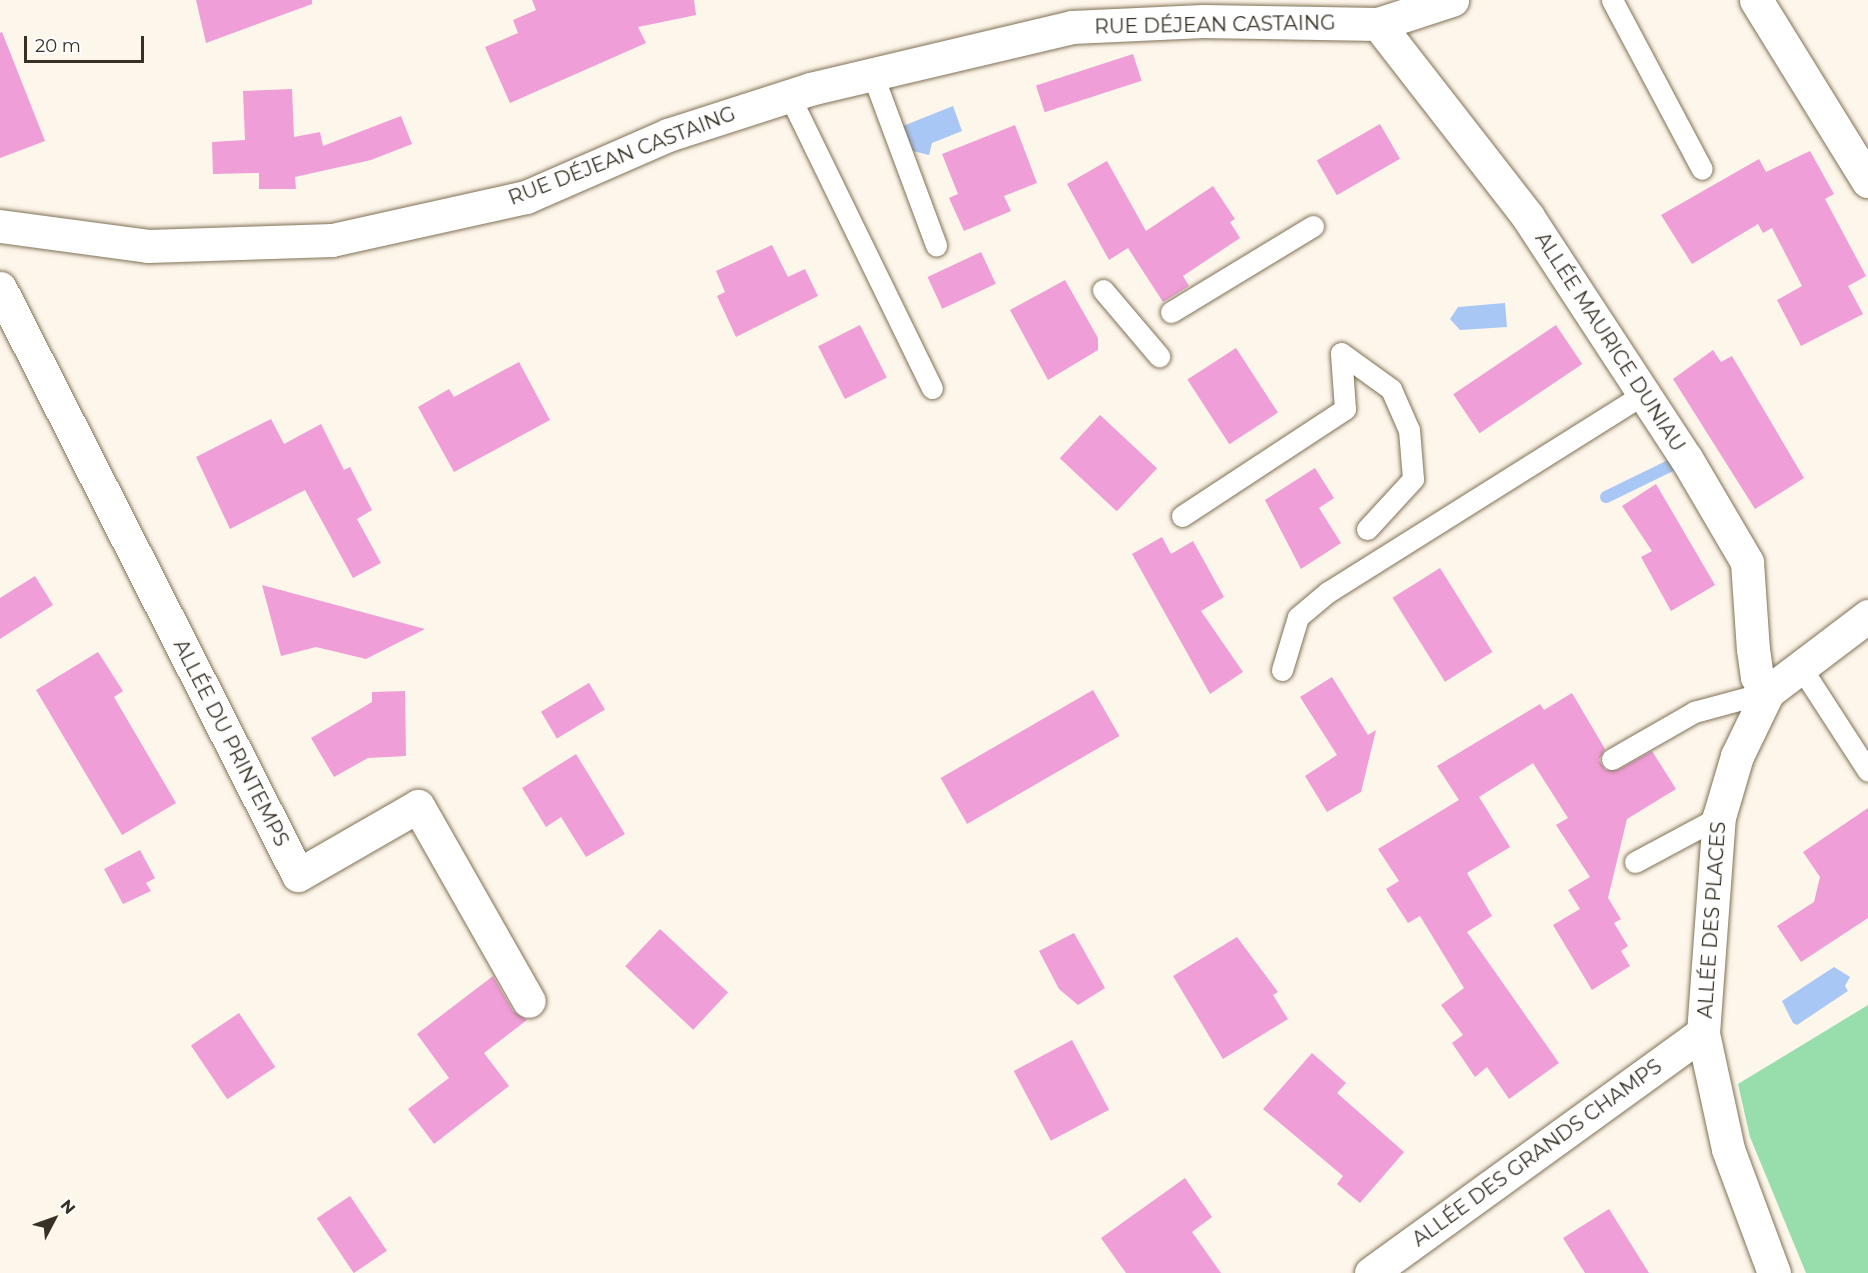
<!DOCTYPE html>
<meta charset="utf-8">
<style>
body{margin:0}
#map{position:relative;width:1868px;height:1273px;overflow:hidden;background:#fdf6ea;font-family:Montserrat,sans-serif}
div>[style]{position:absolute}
.green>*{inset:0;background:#97deac}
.water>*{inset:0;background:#a9c7f5}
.stream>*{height:12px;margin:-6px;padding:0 6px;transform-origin:6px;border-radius:6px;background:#a9c7f5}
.building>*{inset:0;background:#ef9ed7;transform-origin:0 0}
.roads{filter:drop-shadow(0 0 2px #807257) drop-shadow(0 0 2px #807257)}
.service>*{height:21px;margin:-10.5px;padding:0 10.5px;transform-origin:10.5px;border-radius:10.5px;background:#fff}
.minor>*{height:33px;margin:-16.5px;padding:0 16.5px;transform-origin:16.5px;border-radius:16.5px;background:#fff}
span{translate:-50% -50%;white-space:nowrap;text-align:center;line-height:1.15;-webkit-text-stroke:4.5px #fff;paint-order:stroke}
.street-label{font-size:20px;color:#373125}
.north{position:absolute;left:24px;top:1189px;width:60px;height:60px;-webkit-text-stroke:4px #fff;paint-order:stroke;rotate:49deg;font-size:16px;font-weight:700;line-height:24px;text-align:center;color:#373125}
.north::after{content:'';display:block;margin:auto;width:21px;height:27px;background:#373125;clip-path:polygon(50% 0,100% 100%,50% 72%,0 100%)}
.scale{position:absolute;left:24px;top:36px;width:120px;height:27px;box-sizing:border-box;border:3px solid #373125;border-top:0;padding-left:8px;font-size:18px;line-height:21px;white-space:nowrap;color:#373125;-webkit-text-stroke:4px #fff;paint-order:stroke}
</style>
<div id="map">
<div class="green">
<i style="clip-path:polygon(1868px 1005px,1868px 1273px,1806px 1273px,1750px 1137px,1738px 1084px)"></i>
</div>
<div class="water">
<i style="clip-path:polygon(953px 106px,962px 131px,932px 143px,929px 155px,913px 151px,903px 126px)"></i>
<i style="clip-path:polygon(1505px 303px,1507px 327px,1460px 330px,1450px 319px,1458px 307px)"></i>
<i style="clip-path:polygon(1834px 967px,1850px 977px,1845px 986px,1848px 991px,1797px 1025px,1793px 1023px,1782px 1001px)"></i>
</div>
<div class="stream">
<i style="left:1606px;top:497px;width:89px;rotate:-26deg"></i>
</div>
<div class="building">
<i style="clip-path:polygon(196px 0,312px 0,312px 4px,206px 43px)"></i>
<i style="clip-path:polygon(532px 0,694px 0,696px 15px,638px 27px,646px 43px,510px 103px,485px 47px,518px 33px,513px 20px,536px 10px)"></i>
<i style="clip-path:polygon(2px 32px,45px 141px,0 158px,0 33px)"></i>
<i style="left:1133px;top:54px;width:28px;height:102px;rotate:72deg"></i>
<i style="clip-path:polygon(292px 89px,294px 137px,320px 132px,323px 146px,401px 116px,412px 144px,371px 160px,295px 177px,296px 189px,259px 189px,259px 173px,213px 174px,212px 142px,245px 140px,243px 91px)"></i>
<i style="left:1380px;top:124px;width:40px;height:73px;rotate:60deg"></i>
<i style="clip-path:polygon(1015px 125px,1037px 183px,1004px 196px,1011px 211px,964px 231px,949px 198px,958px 194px,942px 154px)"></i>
<i style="clip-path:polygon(1810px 151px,1834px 194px,1825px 199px,1866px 276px,1848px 286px,1863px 314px,1801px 346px,1777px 300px,1802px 286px,1772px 228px,1763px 233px,1758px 224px,1692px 264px,1661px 215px,1759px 159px,1766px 172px)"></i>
<i style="clip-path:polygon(1107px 161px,1146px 231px,1213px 186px,1235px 219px,1230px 222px,1240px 238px,1183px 276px,1189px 286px,1163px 302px,1128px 248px,1109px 260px,1067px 184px)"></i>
<i style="clip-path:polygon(772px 245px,788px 277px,805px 269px,818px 296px,736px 337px,717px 296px,725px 292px,716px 271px)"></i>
<i style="left:981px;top:252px;width:35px;height:59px;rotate:65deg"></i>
<i style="clip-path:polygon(1065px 280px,1098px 338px,1098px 350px,1048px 380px,1010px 310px)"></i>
<i style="left:860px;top:325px;width:59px;height:47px;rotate:63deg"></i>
<i style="left:1556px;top:325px;width:47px;height:124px;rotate:56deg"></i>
<i style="left:1236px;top:348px;width:77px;height:58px;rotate:57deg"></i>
<i style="clip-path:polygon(1713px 350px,1721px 362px,1732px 356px,1804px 478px,1755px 509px,1673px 379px)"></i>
<i style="clip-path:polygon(519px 362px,550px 420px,454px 472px,418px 407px,449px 389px,454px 397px)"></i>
<i style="left:1100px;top:415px;width:78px;height:59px;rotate:43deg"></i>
<i style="clip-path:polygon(271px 419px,284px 444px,321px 424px,344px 470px,350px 467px,372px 510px,357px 519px,381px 563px,353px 578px,305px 490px,230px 529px,196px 457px)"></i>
<i style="clip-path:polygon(1315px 468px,1334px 498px,1319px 508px,1341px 543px,1301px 569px,1265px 500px)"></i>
<i style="clip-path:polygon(1656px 484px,1715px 585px,1671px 611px,1641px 557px,1652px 551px,1622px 506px)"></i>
<i style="clip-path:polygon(1162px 537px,1171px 554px,1193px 541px,1224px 597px,1201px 611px,1243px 672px,1210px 694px,1132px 554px)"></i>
<i style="left:1440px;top:568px;width:99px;height:56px;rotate:58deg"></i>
<i style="clip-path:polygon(35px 576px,53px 605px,0 639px,0 598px)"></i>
<i style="clip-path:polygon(262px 585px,425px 629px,366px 659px,316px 647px,281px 656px)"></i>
<i style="clip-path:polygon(98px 652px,123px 691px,114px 697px,176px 803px,122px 835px,36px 690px)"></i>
<i style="clip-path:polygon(1332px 677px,1368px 735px,1376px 730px,1361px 792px,1327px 812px,1305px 776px,1337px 755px,1300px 697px)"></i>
<i style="left:589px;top:683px;width:31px;height:56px;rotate:59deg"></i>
<i style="left:1093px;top:690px;width:53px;height:176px;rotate:60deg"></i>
<i style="clip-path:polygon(405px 691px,406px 756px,368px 758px,334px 777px,311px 738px,372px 702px,372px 692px)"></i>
<i style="clip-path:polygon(1572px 693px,1605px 749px,1599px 760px,1605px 770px,1618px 770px,1652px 751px,1676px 789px,1627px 819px,1608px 898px,1621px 919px,1614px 923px,1628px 946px,1621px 951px,1630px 966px,1592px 990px,1553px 925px,1580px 909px,1568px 890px,1590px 877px,1556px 825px,1568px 818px,1533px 763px,1479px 797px,1510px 847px,1467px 873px,1492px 916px,1467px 932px,1559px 1063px,1509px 1099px,1487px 1067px,1475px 1077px,1452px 1043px,1463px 1035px,1441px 1005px,1464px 988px,1420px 916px,1408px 923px,1386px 889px,1399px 881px,1378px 849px,1459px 800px,1437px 766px,1540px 704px,1544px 710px)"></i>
<i style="clip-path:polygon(576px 754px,625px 834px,586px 857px,561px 817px,546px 827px,522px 788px)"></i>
<i style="clip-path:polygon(1868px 808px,1868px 918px,1801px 962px,1777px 926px,1814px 902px,1820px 877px,1803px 852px)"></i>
<i style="clip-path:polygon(140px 850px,155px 878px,146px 883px,151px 891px,123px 904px,104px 869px)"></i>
<i style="left:660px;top:929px;width:93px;height:51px;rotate:43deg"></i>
<i style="clip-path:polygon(1074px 933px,1105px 988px,1078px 1005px,1059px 989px,1039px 951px)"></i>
<i style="clip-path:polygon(1237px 937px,1278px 992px,1273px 995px,1288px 1019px,1223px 1059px,1173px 976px)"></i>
<i style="clip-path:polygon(493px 976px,513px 1011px,527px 1020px,484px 1053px,509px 1086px,434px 1144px,408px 1109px,449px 1078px,417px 1034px)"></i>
<i style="left:239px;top:1013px;width:65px;height:58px;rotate:56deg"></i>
<i style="left:1072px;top:1040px;width:79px;height:66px;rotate:62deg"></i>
<i style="clip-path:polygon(1312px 1053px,1346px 1083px,1337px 1093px,1404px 1152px,1360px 1203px,1337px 1184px,1343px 1176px,1263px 1109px)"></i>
<i style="clip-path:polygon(1185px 1178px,1212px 1217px,1192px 1232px,1221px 1273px,1126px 1273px,1101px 1238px)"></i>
<i style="left:350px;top:1196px;width:66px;height:40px;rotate:56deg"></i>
<i style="clip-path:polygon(1609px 1209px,1649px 1273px,1585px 1273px,1563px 1238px)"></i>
</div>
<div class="roads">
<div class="service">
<i style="left:1612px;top:0;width:191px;rotate:62deg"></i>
<i style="left:872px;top:73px;width:184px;rotate:69.6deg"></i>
<i style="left:789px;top:95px;width:326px;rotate:64deg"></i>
<i style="left:1103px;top:290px;width:87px;rotate:49.7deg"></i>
<i style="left:1171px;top:312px;width:166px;rotate:-31.2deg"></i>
<i style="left:1341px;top:353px;width:62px;rotate:35.8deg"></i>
<i style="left:1391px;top:389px;width:45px;rotate:66.3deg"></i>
<i style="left:1409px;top:430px;width:49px;rotate:85.3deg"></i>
<i style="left:1413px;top:479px;width:68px;rotate:132.6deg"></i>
<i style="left:1182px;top:516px;width:195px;rotate:-33.3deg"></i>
<i style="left:1345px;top:409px;width:56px;rotate:-94.1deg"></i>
<i style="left:1802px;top:669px;width:121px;rotate:57.1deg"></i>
<i style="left:1282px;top:670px;width:55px;rotate:-73.2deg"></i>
<i style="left:1298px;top:617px;width:39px;rotate:-40deg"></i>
<i style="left:1328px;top:592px;width:374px;rotate:-32.1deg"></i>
<i style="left:1612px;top:759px;width:95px;rotate:-29.8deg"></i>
<i style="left:1694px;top:712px;width:77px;rotate:-15.1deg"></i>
<i style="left:1635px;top:862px;width:95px;rotate:-28.2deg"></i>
</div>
<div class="minor">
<i style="left:1756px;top:0;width:213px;rotate:58.3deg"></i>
<i style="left:1378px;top:24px;width:244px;rotate:52.1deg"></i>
<i style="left:1528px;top:217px;width:288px;rotate:56.8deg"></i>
<i style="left:1686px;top:458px;width:121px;rotate:59.6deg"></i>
<i style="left:1747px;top:562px;width:87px;rotate:86.1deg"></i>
<i style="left:1753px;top:649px;width:28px;rotate:82deg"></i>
<i style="left:1757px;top:677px;width:19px;rotate:54deg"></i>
<i style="left:0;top:226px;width:149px;rotate:7.7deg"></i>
<i style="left:148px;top:246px;width:184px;rotate:-1.9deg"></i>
<i style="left:332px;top:240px;width:199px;rotate:-12.5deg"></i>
<i style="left:526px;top:197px;width:155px;rotate:-23.6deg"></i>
<i style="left:668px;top:135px;width:149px;rotate:-17.9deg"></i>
<i style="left:810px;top:89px;width:269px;rotate:-13.3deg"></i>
<i style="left:1072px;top:27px;width:131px;rotate:-2.6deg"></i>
<i style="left:1203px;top:21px;width:175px;rotate:1deg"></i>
<i style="left:1378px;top:24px;width:78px;rotate:-18deg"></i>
<i style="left:0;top:288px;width:658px;rotate:63.08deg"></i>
<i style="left:298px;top:875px;width:138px;rotate:-29.9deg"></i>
<i style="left:418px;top:806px;width:224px;rotate:60.4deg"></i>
<i style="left:1371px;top:1273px;width:410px;rotate:-35.9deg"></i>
<i style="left:1774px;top:1273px;width:132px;rotate:-110.4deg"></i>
<i style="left:1728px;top:1149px;width:119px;rotate:-102.2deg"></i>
<i style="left:1703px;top:1033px;width:217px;rotate:-85.8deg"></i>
<i style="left:1719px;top:817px;width:64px;rotate:-73.6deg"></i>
<i style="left:1737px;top:756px;width:71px;rotate:-64.2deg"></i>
<i style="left:1768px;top:692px;width:126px;rotate:-37.2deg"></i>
</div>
</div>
<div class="street-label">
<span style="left:1215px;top:25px;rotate:-1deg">RUE DÉJEAN CASTAING</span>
<span style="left:622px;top:156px;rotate:-21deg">RUE DÉJEAN CASTAING</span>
<span style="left:1610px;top:342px;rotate:57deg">ALLÉE MAURICE DUNIAU</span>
<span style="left:231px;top:743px;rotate:63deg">ALLÉE DU PRINTEMPS</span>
<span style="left:1712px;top:920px;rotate:-86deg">ALLÉE DES PLACES</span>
<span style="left:1537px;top:1153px;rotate:-36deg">ALLÉE DES GRANDS CHAMPS</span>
</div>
<div class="north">N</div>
<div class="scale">20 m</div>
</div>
